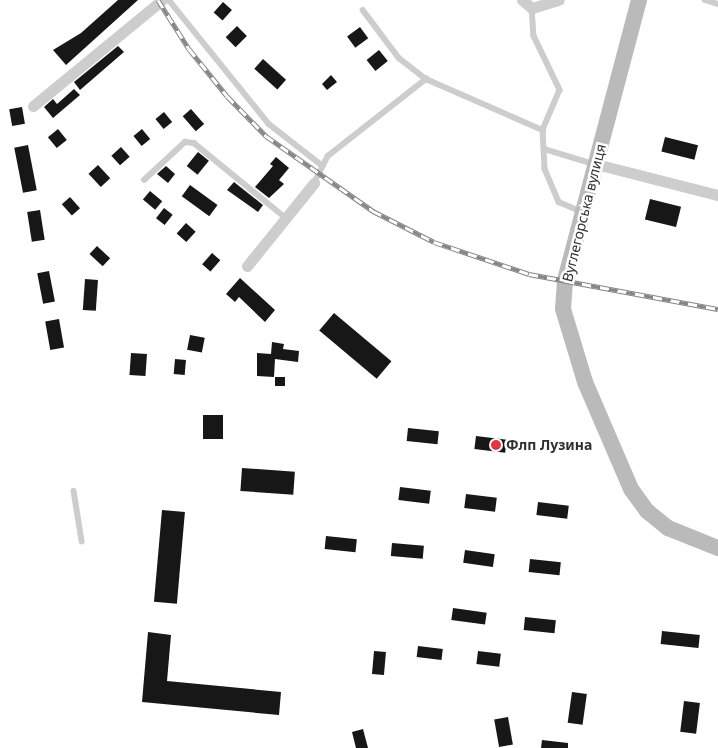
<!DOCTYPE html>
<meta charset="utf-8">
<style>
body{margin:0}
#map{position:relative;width:718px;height:748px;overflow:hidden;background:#fff;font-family:"Noto Sans",sans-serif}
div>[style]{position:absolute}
.building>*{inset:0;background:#171717;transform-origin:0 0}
.lane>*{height:5.5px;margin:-2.75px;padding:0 2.75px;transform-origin:2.75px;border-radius:2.75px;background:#cdcdcd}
.street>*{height:11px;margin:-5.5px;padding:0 5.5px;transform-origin:5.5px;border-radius:5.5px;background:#cdcdcd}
.secondary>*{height:16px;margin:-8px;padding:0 8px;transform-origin:8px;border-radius:8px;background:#bababa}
.rail>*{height:5px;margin-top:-2.5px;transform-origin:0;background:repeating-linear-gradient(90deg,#fff 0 9px,#858585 0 18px);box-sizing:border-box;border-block:1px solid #858585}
.dots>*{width:14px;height:14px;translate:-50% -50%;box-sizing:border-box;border:2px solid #fff;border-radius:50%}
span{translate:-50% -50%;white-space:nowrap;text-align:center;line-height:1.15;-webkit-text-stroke:5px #fff;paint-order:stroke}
.street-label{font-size:14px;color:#303030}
.poi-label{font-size:14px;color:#303030;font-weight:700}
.left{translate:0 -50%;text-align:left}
</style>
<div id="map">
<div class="building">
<i style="clip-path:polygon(118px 0,138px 0,66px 65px,53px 50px,81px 33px)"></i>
<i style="left:223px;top:2px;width:12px;height:14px;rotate:42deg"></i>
<i style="left:237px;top:26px;width:14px;height:16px;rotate:45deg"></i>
<i style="left:360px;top:27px;width:14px;height:16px;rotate:54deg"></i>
<i style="clip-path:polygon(118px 46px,124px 52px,80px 90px,74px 82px)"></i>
<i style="left:379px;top:50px;width:14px;height:16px;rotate:51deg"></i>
<i style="left:263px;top:59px;width:31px;height:13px;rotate:42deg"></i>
<i style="clip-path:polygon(331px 75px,337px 82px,327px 90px,322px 84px)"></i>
<i style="clip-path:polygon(74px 89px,80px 95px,53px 118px,44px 107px,53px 99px,57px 104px)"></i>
<i style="left:22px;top:107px;width:17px;height:13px;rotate:80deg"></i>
<i style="left:191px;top:109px;width:20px;height:11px;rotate:49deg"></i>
<i style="left:164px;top:112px;width:13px;height:11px;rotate:51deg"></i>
<i style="left:58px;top:129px;width:14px;height:13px;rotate:51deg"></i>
<i style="left:142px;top:129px;width:13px;height:11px;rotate:51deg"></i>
<i style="left:665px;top:137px;width:34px;height:15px;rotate:14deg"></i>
<i style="left:28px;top:145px;width:46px;height:14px;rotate:79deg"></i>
<i style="left:121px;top:147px;width:13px;height:13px;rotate:48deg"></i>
<i style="left:198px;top:152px;width:14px;height:18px;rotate:39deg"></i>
<i style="clip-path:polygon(276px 157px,289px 168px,279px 180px,284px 184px,269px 198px,255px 187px,273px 166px,270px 164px)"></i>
<i style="left:98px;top:165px;width:18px;height:13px;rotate:47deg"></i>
<i style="clip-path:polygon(166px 166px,175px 174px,168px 183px,157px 174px)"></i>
<i style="clip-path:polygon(234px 182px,263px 205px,258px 212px,227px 190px)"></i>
<i style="left:190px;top:185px;width:34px;height:14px;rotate:36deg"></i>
<i style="left:150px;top:191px;width:16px;height:11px;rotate:40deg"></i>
<i style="left:70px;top:197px;width:15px;height:11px;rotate:48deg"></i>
<i style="left:650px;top:199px;width:32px;height:21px;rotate:14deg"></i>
<i style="left:164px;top:208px;width:11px;height:13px;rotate:38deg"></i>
<i style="left:40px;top:210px;width:30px;height:13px;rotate:81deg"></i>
<i style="left:186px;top:223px;width:13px;height:14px;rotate:42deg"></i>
<i style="left:97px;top:246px;width:18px;height:11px;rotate:43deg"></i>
<i style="left:212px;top:253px;width:11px;height:15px;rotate:41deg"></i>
<i style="left:49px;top:271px;width:31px;height:12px;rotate:79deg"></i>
<i style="clip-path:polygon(240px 278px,275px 310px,265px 322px,239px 297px,235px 302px,226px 294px)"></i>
<i style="left:85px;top:279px;width:13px;height:31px;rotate:4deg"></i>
<i style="left:334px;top:313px;width:75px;height:23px;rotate:40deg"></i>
<i style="left:59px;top:319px;width:29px;height:14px;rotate:80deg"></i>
<i style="left:190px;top:335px;width:15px;height:15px;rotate:11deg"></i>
<i style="clip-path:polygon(272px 342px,284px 344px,283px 349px,299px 351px,298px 362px,275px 359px,274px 377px,257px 376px,257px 353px,271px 354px)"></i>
<i style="left:131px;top:353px;width:16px;height:22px;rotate:4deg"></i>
<i style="left:175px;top:359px;width:11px;height:15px;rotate:5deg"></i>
<i style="left:275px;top:377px;width:10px;height:9px"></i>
<i style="left:203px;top:415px;width:20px;height:24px"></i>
<i style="left:408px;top:428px;width:31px;height:13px;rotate:6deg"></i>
<i style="left:476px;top:436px;width:31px;height:13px;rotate:7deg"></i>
<i style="left:242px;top:468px;width:53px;height:23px;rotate:4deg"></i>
<i style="left:400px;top:487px;width:31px;height:13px;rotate:7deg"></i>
<i style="left:466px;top:494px;width:31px;height:14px;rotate:7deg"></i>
<i style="left:538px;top:502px;width:31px;height:13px;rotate:7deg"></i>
<i style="left:162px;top:510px;width:23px;height:92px;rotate:5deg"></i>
<i style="left:326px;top:536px;width:31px;height:13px;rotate:6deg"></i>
<i style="left:392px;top:543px;width:32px;height:13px;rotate:5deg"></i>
<i style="left:465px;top:550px;width:30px;height:13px;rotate:8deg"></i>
<i style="left:530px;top:559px;width:31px;height:13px;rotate:6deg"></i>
<i style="left:453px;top:608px;width:34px;height:12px;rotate:8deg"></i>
<i style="left:525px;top:617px;width:31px;height:13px;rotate:6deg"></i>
<i style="left:662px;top:631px;width:38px;height:13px;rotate:6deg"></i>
<i style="clip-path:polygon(148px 632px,171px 635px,167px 681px,281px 692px,279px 715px,142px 702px)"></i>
<i style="left:418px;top:646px;width:25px;height:11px;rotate:7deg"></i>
<i style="left:374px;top:651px;width:12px;height:23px;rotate:5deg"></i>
<i style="left:478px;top:651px;width:23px;height:13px;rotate:7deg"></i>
<i style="left:572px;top:692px;width:15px;height:31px;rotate:8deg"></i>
<i style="left:684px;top:701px;width:16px;height:31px;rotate:7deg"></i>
<i style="left:508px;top:717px;width:28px;height:14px;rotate:80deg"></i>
<i style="clip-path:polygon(363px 729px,368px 748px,356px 748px,352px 732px)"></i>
<i style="clip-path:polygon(542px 740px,568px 743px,568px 748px,541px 748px)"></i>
</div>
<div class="lane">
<i style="left:169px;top:0;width:159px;rotate:51.1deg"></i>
<i style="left:269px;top:124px;width:68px;rotate:37.9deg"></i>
<i style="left:705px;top:0;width:14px;rotate:17deg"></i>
<i style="left:532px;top:8px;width:28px;rotate:86deg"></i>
<i style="left:534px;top:36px;width:60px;rotate:64.3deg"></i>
<i style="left:560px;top:90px;width:43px;rotate:113deg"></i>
<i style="left:543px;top:130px;width:39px;rotate:87deg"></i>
<i style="left:545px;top:169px;width:36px;rotate:67deg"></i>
<i style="left:559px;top:202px;width:25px;rotate:23deg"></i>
<i style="left:363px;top:10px;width:60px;rotate:53.1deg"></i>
<i style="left:399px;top:58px;width:34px;rotate:38deg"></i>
<i style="left:544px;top:149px;width:52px;rotate:16.7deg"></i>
<i style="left:144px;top:180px;width:56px;rotate:-42.8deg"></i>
<i style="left:185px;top:142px;width:9px;rotate:6deg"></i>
<i style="left:194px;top:143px;width:119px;rotate:39.2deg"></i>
<i style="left:314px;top:183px;width:30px;rotate:-63deg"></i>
<i style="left:328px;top:156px;width:125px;rotate:-38.2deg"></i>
<i style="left:426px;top:79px;width:128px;rotate:23.6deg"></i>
<i style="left:74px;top:491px;width:51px;rotate:80.9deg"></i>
</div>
<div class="street">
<i style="left:522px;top:0;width:13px;rotate:39deg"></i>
<i style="left:532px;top:8px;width:28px;rotate:-17deg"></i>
<i style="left:33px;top:106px;width:167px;rotate:-39.4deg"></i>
<i style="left:596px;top:164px;width:126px;rotate:14.3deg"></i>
<i style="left:247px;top:266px;width:107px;rotate:-51.1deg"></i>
</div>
<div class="secondary">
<i style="left:639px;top:0;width:291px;rotate:104.8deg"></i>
<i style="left:565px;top:281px;width:28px;rotate:94deg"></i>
<i style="left:563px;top:309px;width:76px;rotate:73.2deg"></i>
<i style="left:585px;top:382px;width:116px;rotate:66.7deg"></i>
<i style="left:631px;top:489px;width:27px;rotate:54deg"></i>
<i style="left:647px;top:511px;width:27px;rotate:39deg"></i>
<i style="left:668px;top:528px;width:54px;rotate:21.8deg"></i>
</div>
<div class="rail">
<i style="left:158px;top:0;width:58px;rotate:57.7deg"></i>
<i style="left:189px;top:49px;width:60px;rotate:51deg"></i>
<i style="left:227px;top:96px;width:56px;rotate:45.7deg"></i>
<i style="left:266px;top:136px;width:131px;rotate:35deg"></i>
<i style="left:373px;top:211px;width:68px;rotate:26.9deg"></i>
<i style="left:434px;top:242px;width:100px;rotate:18.6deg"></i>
<i style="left:529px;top:274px;width:192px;rotate:10.5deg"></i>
</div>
<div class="dots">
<i style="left:496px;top:445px;background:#e53344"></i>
</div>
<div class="street-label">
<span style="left:584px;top:213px;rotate:-76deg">Вуглегорська вулиця</span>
</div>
<div class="poi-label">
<span class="left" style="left:506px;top:445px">Флп Лузина</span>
</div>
</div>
